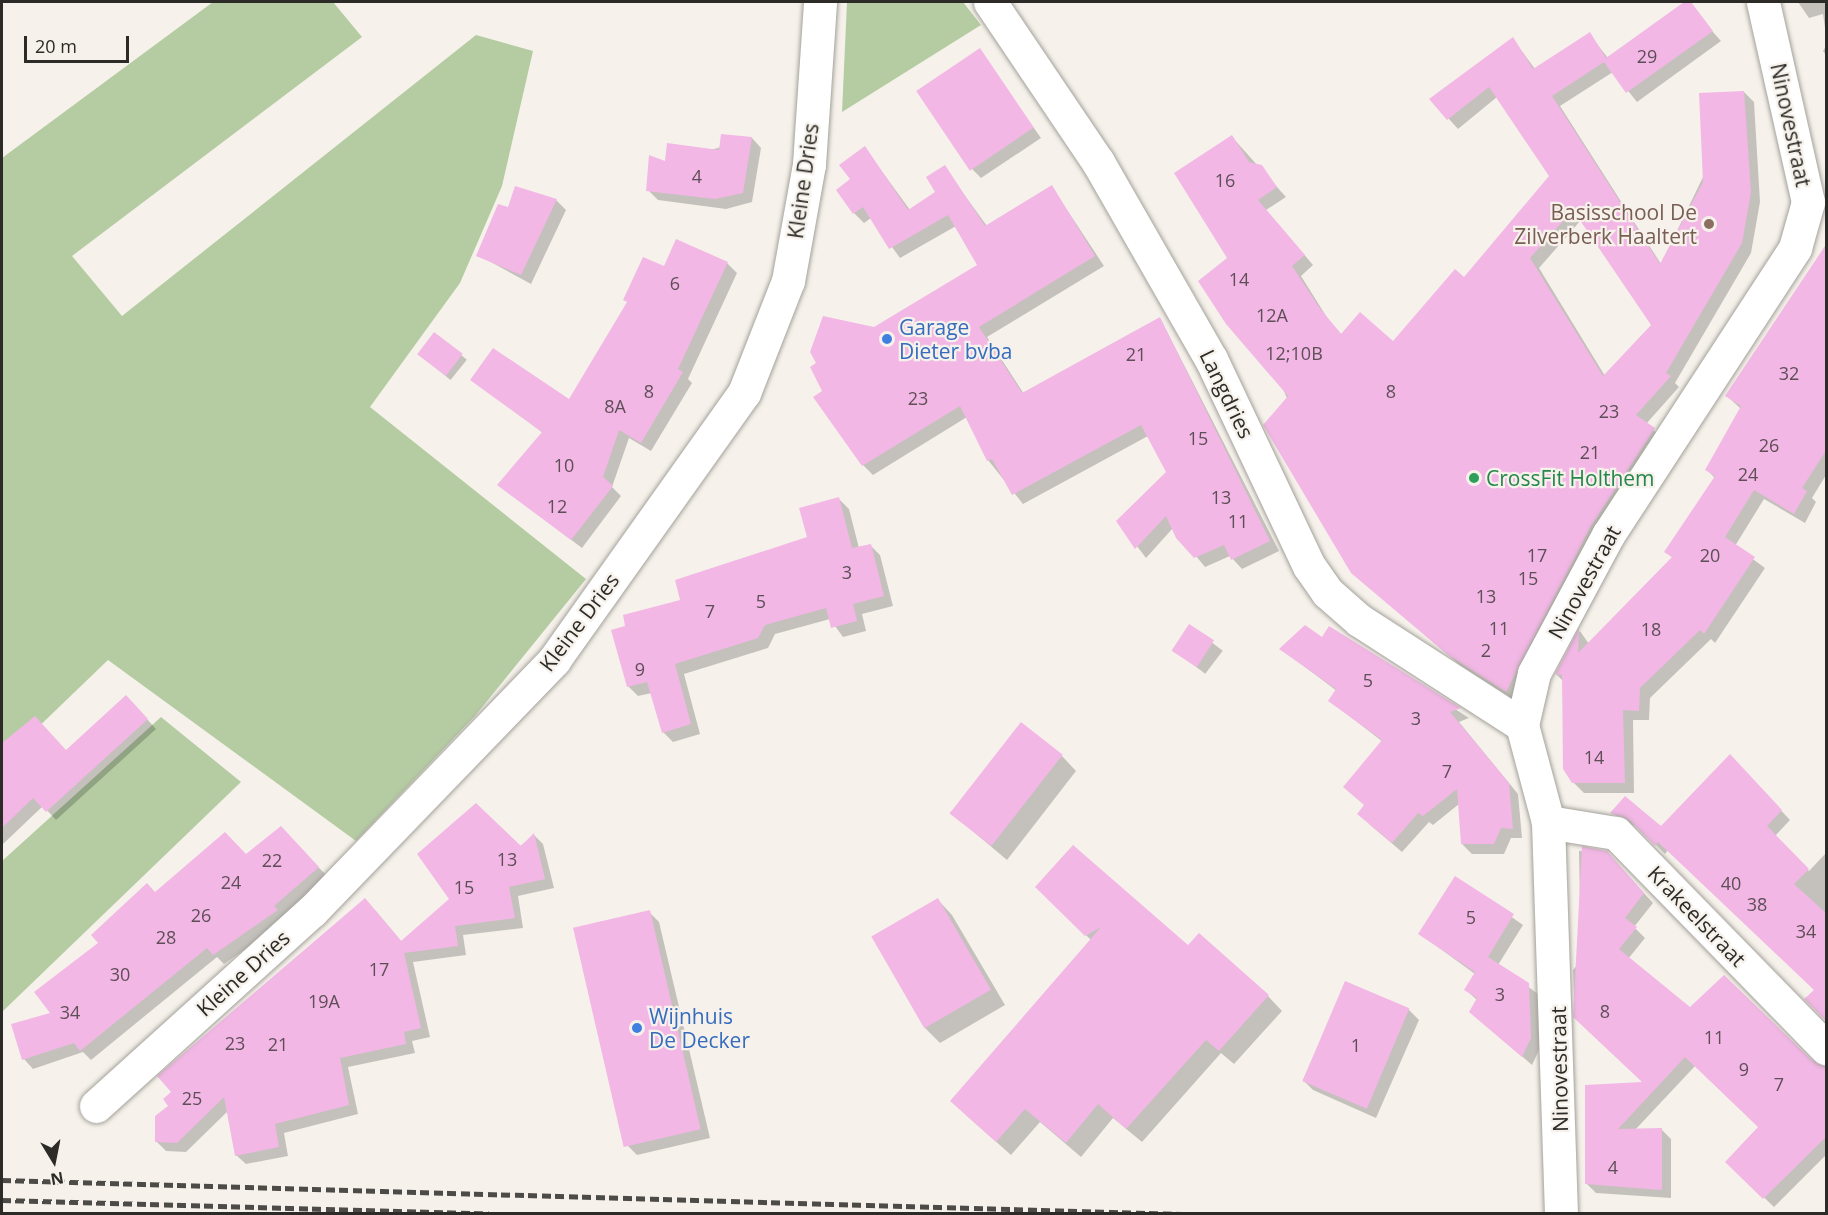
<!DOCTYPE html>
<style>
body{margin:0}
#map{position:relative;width:1828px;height:1215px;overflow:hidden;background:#f6f2eb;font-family:"Open Sans",sans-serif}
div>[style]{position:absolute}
.green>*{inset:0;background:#b5cca3}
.shadow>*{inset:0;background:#0003;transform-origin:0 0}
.building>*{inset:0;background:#f2b7e5;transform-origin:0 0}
.roads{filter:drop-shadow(0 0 2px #a4a19b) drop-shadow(0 0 2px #a4a19b)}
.minor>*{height:33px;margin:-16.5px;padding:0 16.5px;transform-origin:16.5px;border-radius:16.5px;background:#fff}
.rail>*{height:4.5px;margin-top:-2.25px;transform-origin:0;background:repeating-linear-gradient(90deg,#4d4b47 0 9px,transparent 0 13.5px)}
.dots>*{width:16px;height:16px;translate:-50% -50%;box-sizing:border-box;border:3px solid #f6f2eb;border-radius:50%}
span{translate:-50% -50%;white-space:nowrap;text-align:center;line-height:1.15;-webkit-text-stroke:4.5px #f6f2eb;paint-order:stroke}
.number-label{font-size:18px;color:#5e4e57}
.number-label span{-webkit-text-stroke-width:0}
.street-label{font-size:21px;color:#2c2b28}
.education-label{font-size:21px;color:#785e54}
.right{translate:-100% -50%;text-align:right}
.shop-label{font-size:21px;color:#366cbe}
.left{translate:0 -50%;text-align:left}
.leisure-label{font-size:21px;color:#27864d}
.frame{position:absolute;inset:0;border:3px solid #2c2b28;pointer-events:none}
.north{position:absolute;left:24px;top:1131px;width:60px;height:60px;-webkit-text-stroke:4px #f6f2eb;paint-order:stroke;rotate:170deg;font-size:16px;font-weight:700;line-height:24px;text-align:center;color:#2c2b28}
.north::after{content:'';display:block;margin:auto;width:21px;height:27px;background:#2c2b28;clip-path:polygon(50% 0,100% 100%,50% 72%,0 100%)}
.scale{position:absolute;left:24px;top:36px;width:105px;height:27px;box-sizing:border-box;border:3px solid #2c2b28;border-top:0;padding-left:8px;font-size:18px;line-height:21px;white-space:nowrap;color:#2c2b28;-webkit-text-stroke:4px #f6f2eb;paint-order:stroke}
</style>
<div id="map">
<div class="green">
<i style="clip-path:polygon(213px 2px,333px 2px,362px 37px,72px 256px,122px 316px,476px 35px,533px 51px,502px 186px,460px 283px,370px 407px,586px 579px,475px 716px,356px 841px,108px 660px,2px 762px,2px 158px)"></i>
<i style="clip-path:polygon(847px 2px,963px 2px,981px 25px,842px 112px)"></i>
<i style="clip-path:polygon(161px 717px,241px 782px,2px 1012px,2px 861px)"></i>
</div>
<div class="shadow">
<i style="clip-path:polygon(evenodd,1686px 2px,1721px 41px,1637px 102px,1613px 72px,1560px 106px,1661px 264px,1744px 92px,1754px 102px,1760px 202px,1751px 253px,1675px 383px,1679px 387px,1646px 424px,1664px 439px,1516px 701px,1460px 665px,1363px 582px,1229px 258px,1232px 137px,1286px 197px,1266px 210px,1313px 265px,1301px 276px,1328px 319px,1342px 335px,1393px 343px,1464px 279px,1551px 176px,1497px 97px,1458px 129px,1431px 99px,1513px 39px,1535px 69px,1589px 34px,1608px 58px,1686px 2px,1581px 220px,1653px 325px,1605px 376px,1539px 268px,1581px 220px)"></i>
<i style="clip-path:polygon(1798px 2px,1826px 2px,1826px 35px,1823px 14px,1809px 18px)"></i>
<i style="clip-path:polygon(1826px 46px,1826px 55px,1823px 51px)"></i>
<i style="clip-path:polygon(979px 50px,1041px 138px,981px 178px,971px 168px)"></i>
<i style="clip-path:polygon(752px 138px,761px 148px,752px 202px,726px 209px,658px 200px,648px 190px,666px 163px)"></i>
<i style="clip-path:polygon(865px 148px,910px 210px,937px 193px,944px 167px,987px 226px,1052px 187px,1104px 266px,987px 337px,1024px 394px,1160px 318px,1279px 551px,1242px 569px,1230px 556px,1205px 567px,1173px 528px,1146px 558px,1118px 521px,1168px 473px,1148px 436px,1023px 504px,988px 460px,967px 417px,873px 475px,863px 465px,874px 329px,979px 266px,956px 226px,900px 258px,871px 218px,864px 223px,854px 213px,838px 190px,852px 180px)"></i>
<i style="clip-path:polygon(556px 200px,566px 210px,531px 284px,478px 255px,509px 209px)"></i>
<i style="clip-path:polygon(1826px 248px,1826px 475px,1812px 498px,1816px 502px,1805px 523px,1764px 499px,1735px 546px,1765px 568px,1715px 643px,1711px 639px,1650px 698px,1649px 720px,1633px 720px,1634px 793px,1584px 793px,1573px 782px,1564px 682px,1556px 674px,1580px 631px,1589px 644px,1673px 558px,1666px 552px,1715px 478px,1707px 470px,1741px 409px,1727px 396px)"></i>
<i style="clip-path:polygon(727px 263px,737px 273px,688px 379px,692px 383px,651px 451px,629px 438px,612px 487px,621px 496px,582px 548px,499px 485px,543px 433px,472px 380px,569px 401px,664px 268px)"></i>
<i style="left:435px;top:334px;width:41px;height:26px;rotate:39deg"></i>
<i style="clip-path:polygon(839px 499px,849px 509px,859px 548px,870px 545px,880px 555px,893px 606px,862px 614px,866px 631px,843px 637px,830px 619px,775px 634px,768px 648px,684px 674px,700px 734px,673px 742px,663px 732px,652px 693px,638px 696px,628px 686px,627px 627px,809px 538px)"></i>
<i style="left:1190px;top:626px;width:41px;height:29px;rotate:37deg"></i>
<i style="clip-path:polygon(1330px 628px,1469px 718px,1459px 722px,1518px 794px,1522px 838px,1511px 838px,1504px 854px,1472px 854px,1462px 844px,1459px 804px,1433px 825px,1429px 822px,1402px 852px,1369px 824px,1365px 806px,1383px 742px,1330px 701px,1337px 691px,1281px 649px,1323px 639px)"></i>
<i style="clip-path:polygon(135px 706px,156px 729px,56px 820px,43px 806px,2px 845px,2px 745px,35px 718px,66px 751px)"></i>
<i style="clip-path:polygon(1062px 756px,1076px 771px,1007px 860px,950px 812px)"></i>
<i style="clip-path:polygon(1739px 766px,1790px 820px,1775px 836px,1809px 871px,1826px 853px,1826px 1020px,1816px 990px,1668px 850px,1665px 854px,1640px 829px,1612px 813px,1661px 828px)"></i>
<i style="clip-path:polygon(534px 835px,543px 844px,554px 888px,518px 896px,523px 928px,463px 935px,466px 955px,413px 962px,430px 1037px,412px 1041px,415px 1053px,348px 1067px,358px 1114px,284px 1133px,288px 1156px,246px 1164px,236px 1155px,228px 1111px,186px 1152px,166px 1151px,156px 1141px,375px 910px,402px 942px)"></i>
<i style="clip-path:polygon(290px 838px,328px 877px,287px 920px,224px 964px,217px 957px,91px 1060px,83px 1052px,33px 1069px,24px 1059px,100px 943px,155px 893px)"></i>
<i style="clip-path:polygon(1579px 851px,1606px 852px,1653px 903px,1634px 927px,1645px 938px,1628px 959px,1690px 1009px,1826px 1066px,1826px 1155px,1774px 1207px,1727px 1162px,1760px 1127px,1696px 1065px,1635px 1130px,1662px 1130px,1671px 1139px,1671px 1198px,1596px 1193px,1586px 1183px,1586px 1087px,1645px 1083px,1575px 1016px,1573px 970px,1581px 961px)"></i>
<i style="clip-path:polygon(1456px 878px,1523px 925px,1498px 965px,1538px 994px,1540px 1048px,1532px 1065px,1471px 1012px,1477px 1000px,1466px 990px,1475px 974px,1420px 934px)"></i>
<i style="clip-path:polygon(1037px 887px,1268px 996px,1282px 1011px,1234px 1064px,1221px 1053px,1142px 1142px,1113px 1118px,1081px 1157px,1040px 1122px,1011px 1155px,966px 1115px,1091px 940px)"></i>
<i style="clip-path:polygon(938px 900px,952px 915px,1005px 1005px,940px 1043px,925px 1028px)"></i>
<i style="clip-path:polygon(649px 912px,659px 922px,710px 1138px,637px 1155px,627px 1145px)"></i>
<i style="clip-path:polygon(1346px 983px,1409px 1010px,1419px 1020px,1376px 1118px,1313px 1090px,1303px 1080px)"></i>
</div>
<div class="building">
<i style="clip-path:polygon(evenodd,1684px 2px,1691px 2px,1713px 31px,1626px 93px,1604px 62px,1552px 96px,1660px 264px,1703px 182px,1699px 93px,1744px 91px,1751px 192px,1742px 243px,1666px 373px,1671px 376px,1636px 415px,1655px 428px,1591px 526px,1506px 692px,1448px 655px,1351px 573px,1263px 425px,1288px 396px,1226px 324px,1198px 281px,1227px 258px,1174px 173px,1232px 135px,1249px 162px,1262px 165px,1277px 187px,1258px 200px,1305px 255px,1292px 266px,1319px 307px,1341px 334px,1360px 312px,1393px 341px,1455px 269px,1464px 277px,1549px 176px,1489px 87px,1447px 120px,1429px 99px,1513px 37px,1533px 69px,1590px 32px,1606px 58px,1684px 2px,1573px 210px,1651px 325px,1603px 376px,1530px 258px,1573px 210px)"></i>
<i style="left:980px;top:48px;width:96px;height:77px;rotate:56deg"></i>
<i style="clip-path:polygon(721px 134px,752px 137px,743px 193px,715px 199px,646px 191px,649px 155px,665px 161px,667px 143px,719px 150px)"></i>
<i style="clip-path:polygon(865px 146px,908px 210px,935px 192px,926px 177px,945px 165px,985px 226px,1052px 185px,1095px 256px,979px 327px,1022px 393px,1160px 317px,1270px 541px,1231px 560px,1224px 545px,1194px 558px,1176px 538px,1166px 516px,1135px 549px,1116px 521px,1166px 472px,1141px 425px,1012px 495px,992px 459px,987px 461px,960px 406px,862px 466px,813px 397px,822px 391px,810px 367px,816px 363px,810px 352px,823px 316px,874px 327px,977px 265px,948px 215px,889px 249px,863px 207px,853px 214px,836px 190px,850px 179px,839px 165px)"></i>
<i style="clip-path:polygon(515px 186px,557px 199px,521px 275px,476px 256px,498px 204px,508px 207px)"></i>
<i style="clip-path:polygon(676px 239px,728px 262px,678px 369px,683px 372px,641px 443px,619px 430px,603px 477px,613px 486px,571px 540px,497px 485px,542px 432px,470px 380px,493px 348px,569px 399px,627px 302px,623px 300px,643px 257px,664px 266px)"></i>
<i style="clip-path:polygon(1827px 243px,1827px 449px,1802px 488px,1807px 491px,1794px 514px,1754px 490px,1725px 537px,1755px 557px,1704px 634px,1700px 630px,1640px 688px,1639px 711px,1623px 710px,1625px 783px,1572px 783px,1563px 769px,1562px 675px,1555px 674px,1579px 628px,1578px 653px,1672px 557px,1664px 552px,1715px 476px,1705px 470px,1741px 406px,1725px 396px)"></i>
<i style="left:434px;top:332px;width:36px;height:28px;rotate:37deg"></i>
<i style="clip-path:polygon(839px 497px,852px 548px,871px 544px,884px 596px,853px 604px,857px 621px,831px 628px,826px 608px,765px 625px,758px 638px,675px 664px,691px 724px,662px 733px,647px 682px,627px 687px,611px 630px,625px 626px,623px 615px,680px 600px,675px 580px,807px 537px,799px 508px)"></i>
<i style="left:1189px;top:624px;width:30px;height:32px;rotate:33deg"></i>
<i style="clip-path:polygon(1305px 625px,1322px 637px,1329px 626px,1461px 708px,1450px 712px,1509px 783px,1513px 829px,1501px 828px,1494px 844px,1461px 844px,1457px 789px,1423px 816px,1418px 813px,1392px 843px,1357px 814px,1364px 805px,1343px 787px,1382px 740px,1328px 701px,1336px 689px,1279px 649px)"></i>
<i style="clip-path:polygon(126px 695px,148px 719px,46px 812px,33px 798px,2px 828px,2px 743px,35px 716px,66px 750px)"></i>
<i style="left:1021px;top:722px;width:53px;height:116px;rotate:38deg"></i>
<i style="clip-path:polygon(1730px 754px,1782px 810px,1767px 826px,1809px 869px,1794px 884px,1827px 914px,1827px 1022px,1804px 999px,1814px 990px,1658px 842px,1655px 846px,1629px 820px,1610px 813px,1625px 796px,1661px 826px)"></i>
<i style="clip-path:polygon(476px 803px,521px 846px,534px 833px,545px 879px,509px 887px,515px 918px,455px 926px,458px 946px,404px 953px,421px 1028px,404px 1032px,406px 1044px,340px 1058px,349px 1105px,275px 1124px,279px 1147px,235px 1156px,224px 1097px,177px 1143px,155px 1142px,155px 1116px,168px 1106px,163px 1099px,171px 1092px,157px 1076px,365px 898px,401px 941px,449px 899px,417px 854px)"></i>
<i style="clip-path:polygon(281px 826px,319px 867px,274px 906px,278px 910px,213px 955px,207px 948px,80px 1051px,74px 1043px,22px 1060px,11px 1024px,50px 1013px,34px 992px,98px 943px,91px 935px,147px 883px,155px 892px,225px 832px,246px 854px)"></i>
<i style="clip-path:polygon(1073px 845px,1188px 945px,1199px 933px,1269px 995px,1219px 1051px,1206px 1040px,1126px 1129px,1098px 1104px,1066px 1143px,1025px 1109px,996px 1142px,950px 1101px,1101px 927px,1085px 936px,1035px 887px)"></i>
<i style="clip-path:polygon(1582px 846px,1607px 851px,1644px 893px,1625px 918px,1637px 927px,1619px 949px,1690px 1007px,1724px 975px,1813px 1061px,1827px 1066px,1827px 1136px,1763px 1199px,1725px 1162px,1758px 1127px,1685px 1057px,1618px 1129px,1662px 1128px,1662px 1190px,1585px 1184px,1585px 1085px,1642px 1082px,1573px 1017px)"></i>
<i style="clip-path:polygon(1455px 876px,1514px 914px,1488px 957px,1529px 983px,1531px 1038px,1522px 1057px,1469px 1012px,1477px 998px,1464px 990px,1475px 972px,1418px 934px)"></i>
<i style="left:938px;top:898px;width:106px;height:77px;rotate:60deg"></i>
<i style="left:650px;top:910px;width:225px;height:79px;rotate:77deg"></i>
<i style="left:1345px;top:981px;width:70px;height:109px;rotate:23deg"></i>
</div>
<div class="roads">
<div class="minor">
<i style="left:990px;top:2px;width:193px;rotate:56deg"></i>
<i style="left:1098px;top:162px;width:227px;rotate:60.2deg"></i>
<i style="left:1211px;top:359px;width:229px;rotate:64.7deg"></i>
<i style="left:1309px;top:566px;width:32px;rotate:55deg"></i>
<i style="left:1327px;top:592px;width:43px;rotate:41.2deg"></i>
<i style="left:1359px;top:620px;width:194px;rotate:32.8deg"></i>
<i style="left:1548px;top:822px;width:69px;rotate:9.2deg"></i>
<i style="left:1616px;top:833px;width:301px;rotate:45.7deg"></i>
<i style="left:96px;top:1106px;width:291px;rotate:-42.1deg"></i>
<i style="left:312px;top:911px;width:349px;rotate:-46deg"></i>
<i style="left:554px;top:660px;width:328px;rotate:-54.6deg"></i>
<i style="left:744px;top:393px;width:120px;rotate:-68.6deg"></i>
<i style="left:788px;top:281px;width:119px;rotate:-79.8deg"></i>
<i style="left:809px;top:164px;width:162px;rotate:-86.1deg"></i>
<i style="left:1561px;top:1214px;width:392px;rotate:-91.9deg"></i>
<i style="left:1548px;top:822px;width:100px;rotate:-105deg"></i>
<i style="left:1522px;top:725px;width:53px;rotate:-77deg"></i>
<i style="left:1534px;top:673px;width:157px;rotate:-61.8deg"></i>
<i style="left:1608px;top:535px;width:343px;rotate:-56.9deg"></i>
<i style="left:1795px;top:248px;width:48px;rotate:-74.2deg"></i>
<i style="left:1808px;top:202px;width:205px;rotate:-102.7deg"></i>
</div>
</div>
<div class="rail">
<i style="left:2px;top:1180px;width:1181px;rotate:1.65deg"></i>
<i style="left:2px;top:1200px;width:487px;rotate:1.6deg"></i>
</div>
<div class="dots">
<i style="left:1709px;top:224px;background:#8d6e63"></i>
<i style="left:887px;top:339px;background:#3f7fe0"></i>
<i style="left:1474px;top:478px;background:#2e9e5b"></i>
<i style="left:637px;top:1028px;background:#3f7fe0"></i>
</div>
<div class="number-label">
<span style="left:1647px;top:56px">29</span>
<span style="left:697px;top:176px">4</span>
<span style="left:1225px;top:180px">16</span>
<span style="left:1239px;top:279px">14</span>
<span style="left:675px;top:283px">6</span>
<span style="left:1272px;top:315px">12A</span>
<span style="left:1294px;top:353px">12;10B</span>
<span style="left:1136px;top:354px">21</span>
<span style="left:1789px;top:373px">32</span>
<span style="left:649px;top:391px">8</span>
<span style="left:1391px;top:391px">8</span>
<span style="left:918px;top:398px">23</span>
<span style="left:615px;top:406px">8A</span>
<span style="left:1609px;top:411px">23</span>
<span style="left:1198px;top:438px">15</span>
<span style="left:1769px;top:445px">26</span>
<span style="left:1590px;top:452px">21</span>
<span style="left:564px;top:465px">10</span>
<span style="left:1748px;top:474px">24</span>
<span style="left:1221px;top:497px">13</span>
<span style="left:557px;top:506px">12</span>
<span style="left:1238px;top:521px">11</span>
<span style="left:1537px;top:555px">17</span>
<span style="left:1710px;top:555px">20</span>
<span style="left:847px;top:572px">3</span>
<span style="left:1528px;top:578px">15</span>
<span style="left:1486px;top:596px">13</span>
<span style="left:761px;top:601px">5</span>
<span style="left:710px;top:611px">7</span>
<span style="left:1499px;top:628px">11</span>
<span style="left:1651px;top:629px">18</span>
<span style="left:1486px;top:650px">2</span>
<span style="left:640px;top:669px">9</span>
<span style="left:1368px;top:680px">5</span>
<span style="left:1416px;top:718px">3</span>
<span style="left:1594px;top:757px">14</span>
<span style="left:1447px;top:771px">7</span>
<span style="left:507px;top:859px">13</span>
<span style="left:272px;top:860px">22</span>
<span style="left:231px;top:882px">24</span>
<span style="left:1731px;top:883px">40</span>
<span style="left:464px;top:887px">15</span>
<span style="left:1757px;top:904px">38</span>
<span style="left:201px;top:915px">26</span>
<span style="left:1471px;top:917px">5</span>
<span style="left:1806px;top:931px">34</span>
<span style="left:166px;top:937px">28</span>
<span style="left:379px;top:969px">17</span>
<span style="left:120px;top:974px">30</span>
<span style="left:1500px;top:994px">3</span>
<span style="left:324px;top:1001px">19A</span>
<span style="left:1605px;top:1011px">8</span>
<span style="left:70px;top:1012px">34</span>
<span style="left:1714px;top:1037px">11</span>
<span style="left:235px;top:1043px">23</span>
<span style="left:278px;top:1044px">21</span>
<span style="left:1356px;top:1045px">1</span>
<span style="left:1744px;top:1069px">9</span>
<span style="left:1779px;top:1084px">7</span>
<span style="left:192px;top:1098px">25</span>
<span style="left:1613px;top:1167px">4</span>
</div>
<div class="street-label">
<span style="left:1791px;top:125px;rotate:78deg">Ninovestraat</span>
<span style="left:803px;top:181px;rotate:-82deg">Kleine Dries</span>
<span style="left:1227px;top:394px;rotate:64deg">Langdries</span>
<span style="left:1584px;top:582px;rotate:-61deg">Ninovestraat</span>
<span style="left:579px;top:622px;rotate:-53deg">Kleine Dries</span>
<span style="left:1697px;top:916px;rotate:46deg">Krakeelstraat</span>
<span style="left:243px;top:973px;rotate:-42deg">Kleine Dries</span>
<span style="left:1559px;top:1069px;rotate:-91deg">Ninovestraat</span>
</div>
<div class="education-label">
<span class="right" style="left:1697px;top:224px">Basisschool De<br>Zilverberk Haaltert</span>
</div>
<div class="shop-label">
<span class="left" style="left:899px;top:339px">Garage<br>Dieter bvba</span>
<span class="left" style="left:649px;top:1028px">Wijnhuis<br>De Decker</span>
</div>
<div class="leisure-label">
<span class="left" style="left:1486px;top:478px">CrossFit Holthem</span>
</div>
<div class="frame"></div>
<div class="north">N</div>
<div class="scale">20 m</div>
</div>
